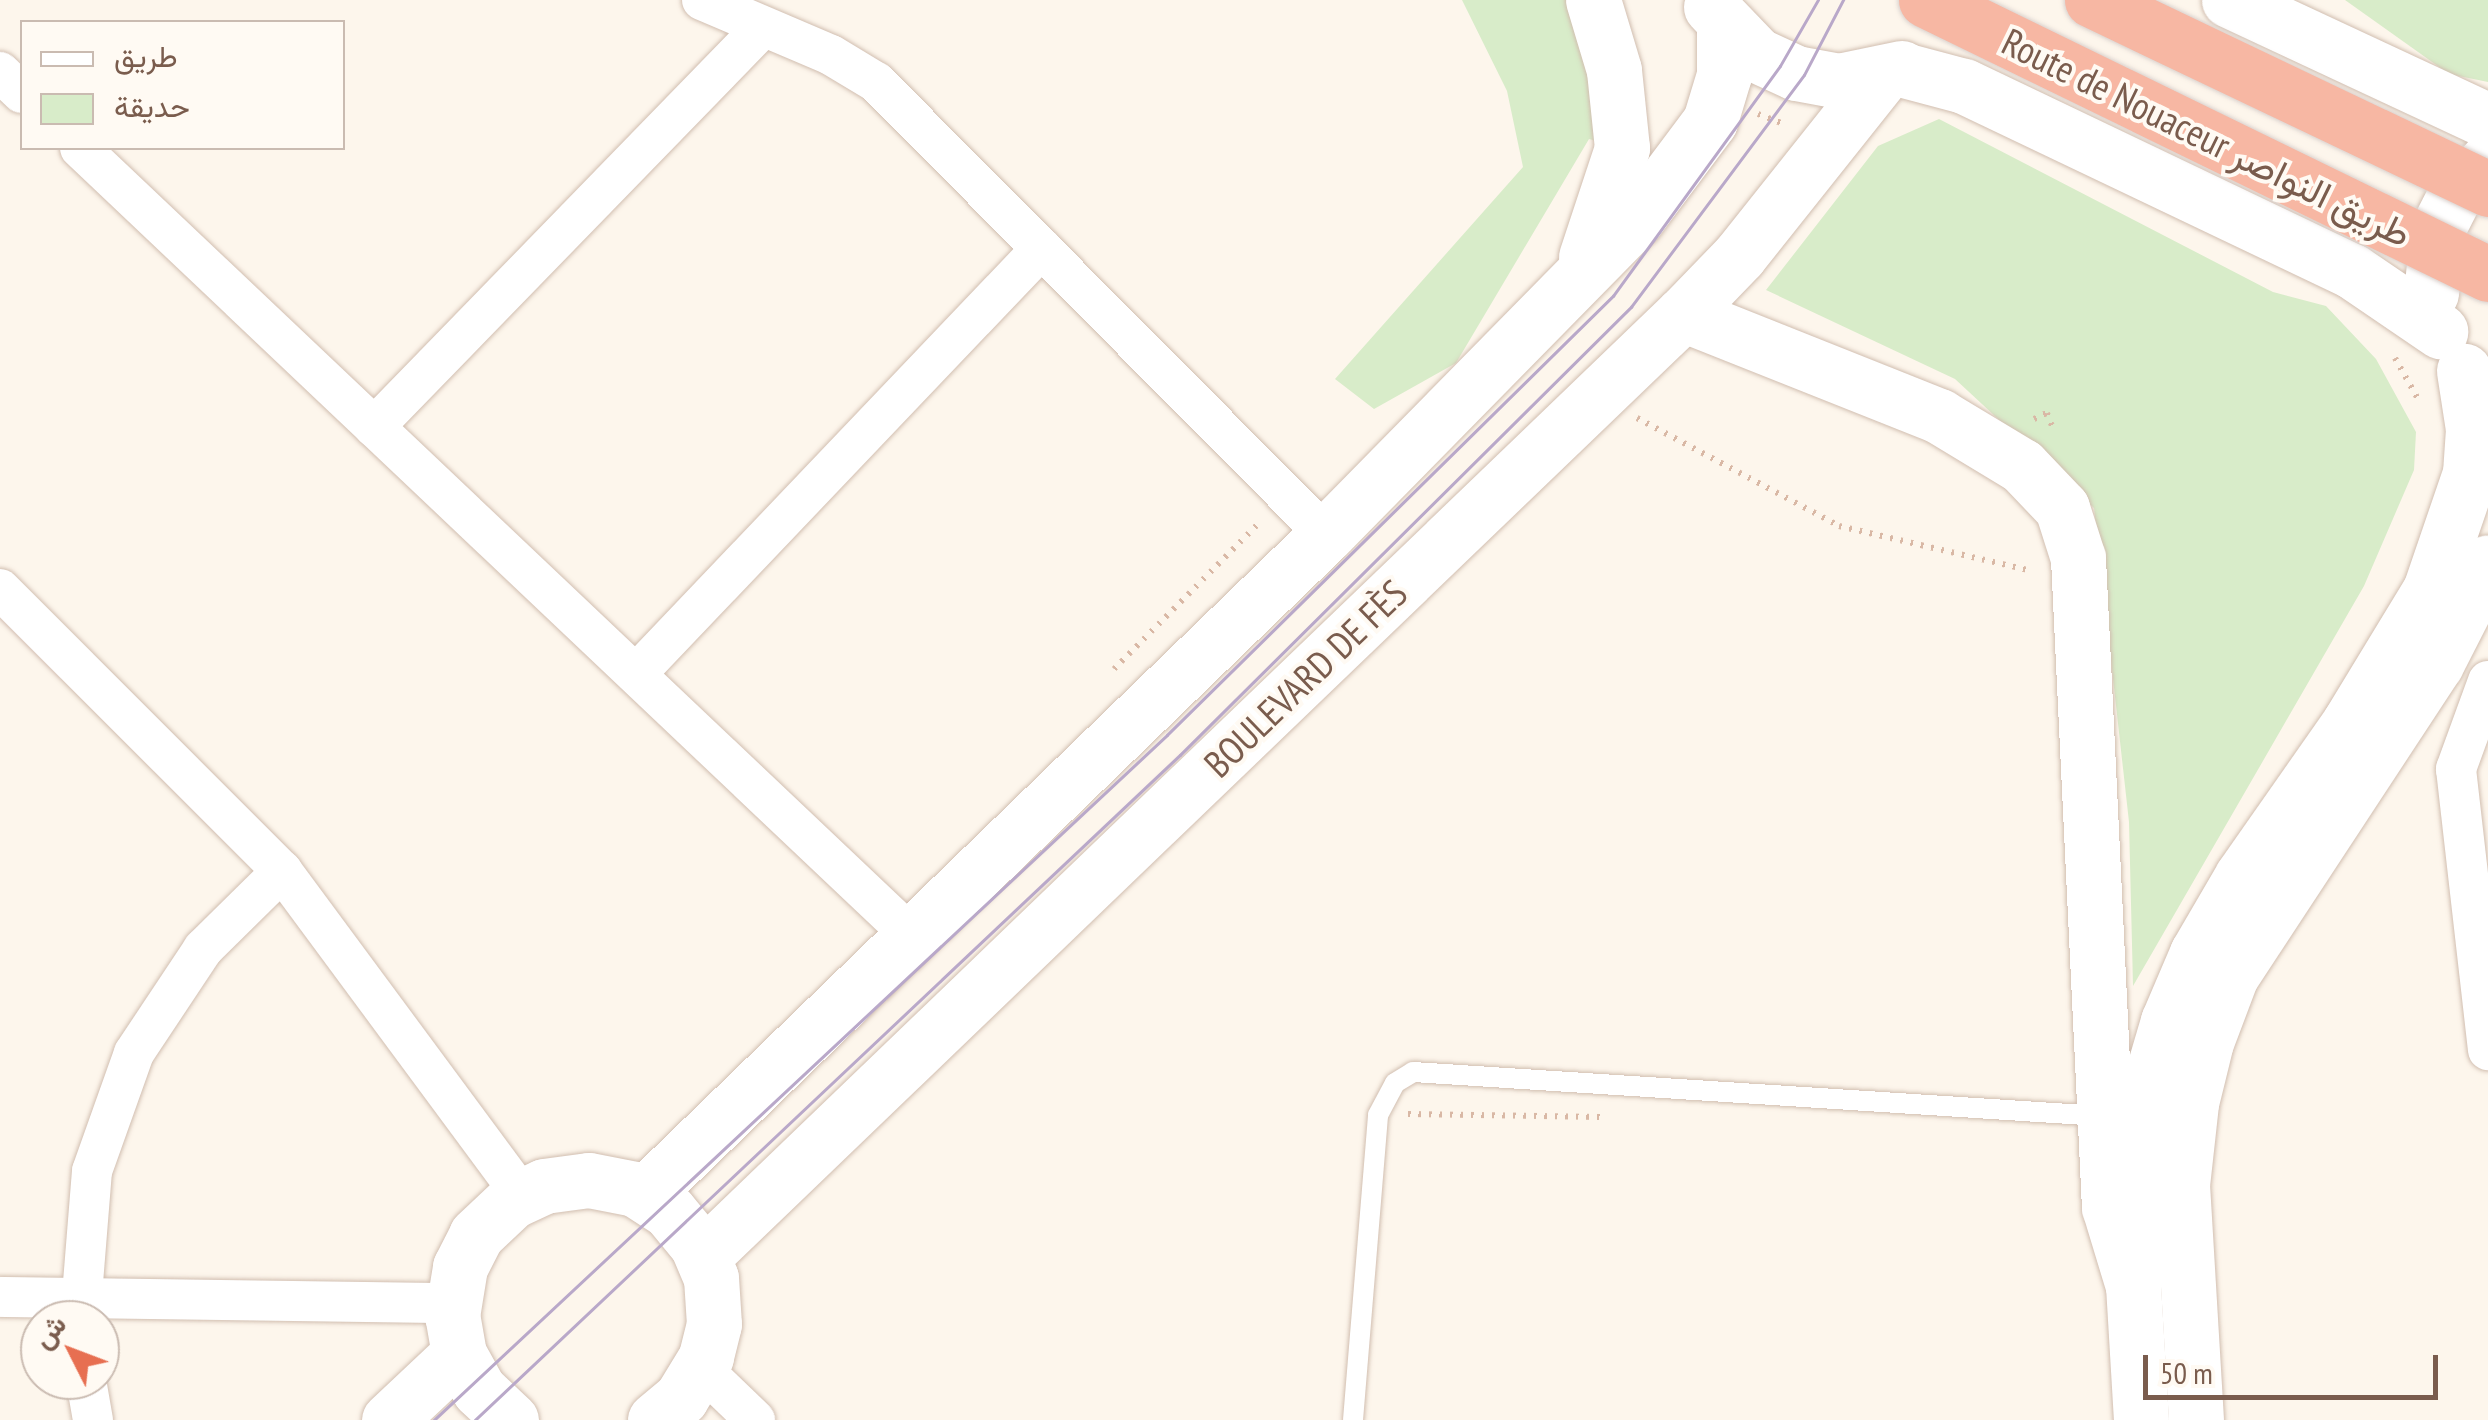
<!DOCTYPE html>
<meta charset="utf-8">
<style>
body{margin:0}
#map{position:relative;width:2488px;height:1420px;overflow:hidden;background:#fdf6ec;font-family:"PT Sans Narrow",Vazirmatn,sans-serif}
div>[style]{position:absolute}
.green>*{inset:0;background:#d8ecc9}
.path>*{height:6px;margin-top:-3px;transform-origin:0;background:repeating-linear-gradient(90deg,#d9b8a5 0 2.5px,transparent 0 10.5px)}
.roads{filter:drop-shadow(0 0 2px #d1beb0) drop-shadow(0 0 2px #d1beb0)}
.lane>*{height:20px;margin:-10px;padding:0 10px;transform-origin:10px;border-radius:10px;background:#fff}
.street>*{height:40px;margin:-20px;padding:0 20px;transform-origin:20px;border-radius:20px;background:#fff}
.secondary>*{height:55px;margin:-27.5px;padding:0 27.5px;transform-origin:27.5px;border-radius:27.5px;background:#fff}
.tram>*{height:2.5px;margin:-1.25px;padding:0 1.25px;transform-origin:1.25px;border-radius:1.25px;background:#b9a8c9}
.bridges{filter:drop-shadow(0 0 2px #dad1cd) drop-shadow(0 0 2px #dad1cd)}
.highway-bridge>*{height:55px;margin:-27.5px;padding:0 27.5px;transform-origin:27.5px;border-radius:27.5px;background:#f7b7a3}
span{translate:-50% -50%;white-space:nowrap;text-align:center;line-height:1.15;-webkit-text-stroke:8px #fffaf3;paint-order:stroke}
.street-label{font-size:38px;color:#7a5c4d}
.legend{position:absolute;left:20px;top:20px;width:325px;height:130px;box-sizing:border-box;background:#fffaf3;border:2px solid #cabbb1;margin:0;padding:12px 18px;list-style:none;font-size:30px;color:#7a5c4d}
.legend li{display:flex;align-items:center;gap:20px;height:50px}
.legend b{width:50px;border:2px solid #cabbb1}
.north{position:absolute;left:20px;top:1300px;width:100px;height:100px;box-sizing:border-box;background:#fffaf3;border:2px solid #cabbb1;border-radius:50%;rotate:312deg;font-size:28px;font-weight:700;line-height:40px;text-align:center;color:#7a5c4d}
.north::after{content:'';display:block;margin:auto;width:35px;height:45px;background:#e76f51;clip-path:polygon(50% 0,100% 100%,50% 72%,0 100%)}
.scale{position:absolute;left:2143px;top:1355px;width:295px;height:45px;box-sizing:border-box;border:5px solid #7a5c4d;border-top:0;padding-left:12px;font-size:30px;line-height:35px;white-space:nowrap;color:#7a5c4d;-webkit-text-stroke:8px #fffaf3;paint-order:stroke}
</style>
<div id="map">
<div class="green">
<i style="clip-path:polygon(1462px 0,1587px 0,1622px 148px,1589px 139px,1456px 363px,1374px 409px,1335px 379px,1523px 167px,1507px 91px)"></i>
<i style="clip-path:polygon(2345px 0,2488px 0,2488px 82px,2449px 74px)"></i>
<i style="clip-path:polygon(1939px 119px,2273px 292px,2326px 306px,2376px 359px,2416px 432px,2414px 470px,2364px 586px,2133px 986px,2129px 822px,2094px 508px,1955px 379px,1766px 290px,1878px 146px)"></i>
</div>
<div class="path">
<i style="left:1758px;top:114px;width:28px;rotate:21deg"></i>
<i style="left:2395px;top:358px;width:47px;rotate:60.7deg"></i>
<i style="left:1637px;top:418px;width:229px;rotate:28.1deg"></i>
<i style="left:1839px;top:526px;width:199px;rotate:13.1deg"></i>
<i style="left:2034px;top:419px;width:14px;rotate:-25deg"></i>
<i style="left:2047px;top:413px;width:19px;rotate:69deg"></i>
<i style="left:1114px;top:669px;width:207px;rotate:-45.2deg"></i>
<i style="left:1408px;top:1114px;width:192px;rotate:0.9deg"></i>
</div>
<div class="roads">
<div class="lane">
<i style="left:1353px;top:1420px;width:306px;rotate:-85.3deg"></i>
<i style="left:1378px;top:1115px;width:36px;rotate:-62deg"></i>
<i style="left:1395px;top:1083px;width:21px;rotate:-31deg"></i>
<i style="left:1413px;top:1072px;width:689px;rotate:3.66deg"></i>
</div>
<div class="street">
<i style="left:702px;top:0;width:140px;rotate:23.1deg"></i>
<i style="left:831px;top:55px;width:52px;rotate:31deg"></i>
<i style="left:876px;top:82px;width:639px;rotate:45.19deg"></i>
<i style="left:0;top:72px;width:30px;rotate:44deg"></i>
<i style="left:80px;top:148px;width:1147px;rotate:43.45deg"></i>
<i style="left:374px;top:427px;width:557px;rotate:-45.8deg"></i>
<i style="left:0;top:589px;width:399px;rotate:45deg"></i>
<i style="left:282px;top:871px;width:403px;rotate:53.5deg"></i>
<i style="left:636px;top:674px;width:588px;rotate:-46.38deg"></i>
<i style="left:2488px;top:681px;width:94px;rotate:110deg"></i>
<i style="left:2456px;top:769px;width:283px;rotate:83.5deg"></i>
<i style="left:0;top:1297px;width:453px;rotate:0.8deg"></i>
<i style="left:80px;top:1320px;width:149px;rotate:-85.4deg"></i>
<i style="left:92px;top:1171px;width:125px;rotate:-70.4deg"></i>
<i style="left:134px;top:1053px;width:125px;rotate:-56.4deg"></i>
<i style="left:203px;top:949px;width:111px;rotate:-44.6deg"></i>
<i style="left:701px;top:1368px;width:75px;rotate:43.9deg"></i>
<i style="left:86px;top:1380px;width:41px;rotate:80.1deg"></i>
</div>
<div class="secondary">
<i style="left:2229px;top:0;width:286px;rotate:25deg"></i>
<i style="left:1711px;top:7px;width:66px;rotate:46.2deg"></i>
<i style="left:1757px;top:55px;width:43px;rotate:24.8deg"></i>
<i style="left:1796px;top:73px;width:44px;rotate:10.5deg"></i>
<i style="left:1839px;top:81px;width:64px;rotate:-11.7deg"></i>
<i style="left:1900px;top:69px;width:66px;rotate:14.9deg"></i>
<i style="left:1964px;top:86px;width:430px;rotate:25.5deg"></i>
<i style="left:2352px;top:271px;width:107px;rotate:34.3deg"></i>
<i style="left:1586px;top:257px;width:115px;rotate:-71.7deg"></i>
<i style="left:1622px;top:148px;width:78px;rotate:-95.9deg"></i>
<i style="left:1614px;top:70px;width:73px;rotate:-106.7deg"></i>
<i style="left:2431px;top:293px;width:65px;rotate:-83.9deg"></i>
<i style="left:2438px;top:228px;width:36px;rotate:-63deg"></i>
<i style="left:2454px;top:196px;width:50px;rotate:-46.6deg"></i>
<i style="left:1683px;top:314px;width:276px;rotate:21.7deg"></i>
<i style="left:1939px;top:416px;width:97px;rotate:31.1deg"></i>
<i style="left:2022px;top:466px;width:58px;rotate:46.4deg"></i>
<i style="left:2062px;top:508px;width:52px;rotate:72.3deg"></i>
<i style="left:2078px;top:558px;width:650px;rotate:87.27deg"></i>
<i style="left:2109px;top:1207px;width:83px;rotate:73.1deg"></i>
<i style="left:645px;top:1194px;width:948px;rotate:-44.06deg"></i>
<i style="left:1326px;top:535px;width:442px;rotate:-45.5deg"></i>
<i style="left:1636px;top:220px;width:124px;rotate:-53.2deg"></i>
<i style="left:1710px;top:121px;width:48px;rotate:-73.1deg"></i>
<i style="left:1724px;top:75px;width:48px;rotate:-90deg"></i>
<i style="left:703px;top:1256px;width:1359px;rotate:-43.87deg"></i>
<i style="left:1683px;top:314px;width:81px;rotate:-46deg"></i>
<i style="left:1739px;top:256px;width:230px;rotate:-51.5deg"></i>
<i style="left:389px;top:1420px;width:96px;rotate:-43.3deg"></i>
<i style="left:511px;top:1420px;width:44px;rotate:-136.8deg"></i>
<i style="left:479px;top:1390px;width:41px;rotate:-119.1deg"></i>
<i style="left:459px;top:1354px;width:39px;rotate:-100deg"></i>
<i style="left:452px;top:1316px;width:50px;rotate:-80.7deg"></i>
<i style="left:460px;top:1267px;width:36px;rotate:-63deg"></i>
<i style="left:476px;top:1235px;width:50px;rotate:-43.4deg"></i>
<i style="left:512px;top:1201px;width:35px;rotate:-25deg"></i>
<i style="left:544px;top:1186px;width:45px;rotate:-7.6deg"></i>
<i style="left:589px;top:1180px;width:47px;rotate:11.1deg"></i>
<i style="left:635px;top:1189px;width:40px;rotate:32.9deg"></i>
<i style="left:669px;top:1211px;width:44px;rotate:50.5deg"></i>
<i style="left:697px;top:1245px;width:36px;rotate:67deg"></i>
<i style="left:711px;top:1278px;width:46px;rotate:86.3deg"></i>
<i style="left:714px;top:1324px;width:34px;rotate:104deg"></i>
<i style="left:706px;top:1357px;width:48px;rotate:121.4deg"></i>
<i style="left:681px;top:1398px;width:34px;rotate:140deg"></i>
<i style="left:2141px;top:1420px;width:134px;rotate:-93.4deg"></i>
<i style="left:2133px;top:1286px;width:108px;rotate:-88.9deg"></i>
<i style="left:2135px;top:1178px;width:90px;rotate:-81.7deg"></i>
<i style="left:2148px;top:1089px;width:71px;rotate:-73.6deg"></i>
<i style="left:2168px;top:1021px;width:74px;rotate:-66.9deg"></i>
<i style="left:2197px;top:953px;width:89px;rotate:-59.7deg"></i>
<i style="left:2242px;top:876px;width:187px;rotate:-55deg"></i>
<i style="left:2349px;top:723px;width:156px;rotate:-58.7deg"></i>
<i style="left:2430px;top:590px;width:124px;rotate:-71.1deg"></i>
<i style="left:2470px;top:473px;width:44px;rotate:-86.1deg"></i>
<i style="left:2473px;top:429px;width:59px;rotate:-98.8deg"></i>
<i style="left:2196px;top:1420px;width:235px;rotate:-93.4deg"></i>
<i style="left:2182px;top:1185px;width:82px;rotate:-83.7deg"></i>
<i style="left:2191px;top:1103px;width:63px;rotate:-76.2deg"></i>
<i style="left:2206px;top:1042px;width:71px;rotate:-69.3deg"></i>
<i style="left:2231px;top:976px;width:373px;rotate:-56.7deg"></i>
<i style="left:2436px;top:664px;width:114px;rotate:-63deg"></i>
</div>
</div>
<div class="tram">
<i style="left:434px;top:1420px;width:1003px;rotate:-43.06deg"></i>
<i style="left:1167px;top:735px;width:626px;rotate:-44.55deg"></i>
<i style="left:1613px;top:296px;width:284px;rotate:-54deg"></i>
<i style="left:1780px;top:66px;width:76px;rotate:-60.1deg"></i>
<i style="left:475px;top:1420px;width:969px;rotate:-43.33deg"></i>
<i style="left:1180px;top:755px;width:636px;rotate:-44.81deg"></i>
<i style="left:1631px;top:307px;width:289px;rotate:-53.3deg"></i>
<i style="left:1804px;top:75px;width:85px;rotate:-62.5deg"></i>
</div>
<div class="bridges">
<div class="highway-bridge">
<i style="left:1926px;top:0;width:625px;rotate:25.99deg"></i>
<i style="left:2092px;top:0;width:439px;rotate:25.5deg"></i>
</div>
</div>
<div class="street-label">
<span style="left:2207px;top:137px;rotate:26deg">Route de Nouaceur طريق النواصر</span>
<span style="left:1305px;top:678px;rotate:-44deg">BOULEVARD DE FÈS</span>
</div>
<ul class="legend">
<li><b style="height:12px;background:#fff"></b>طريق</li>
<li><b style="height:28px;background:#d8ecc9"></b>حديقة</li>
</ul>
<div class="north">ش</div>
<div class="scale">50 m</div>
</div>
